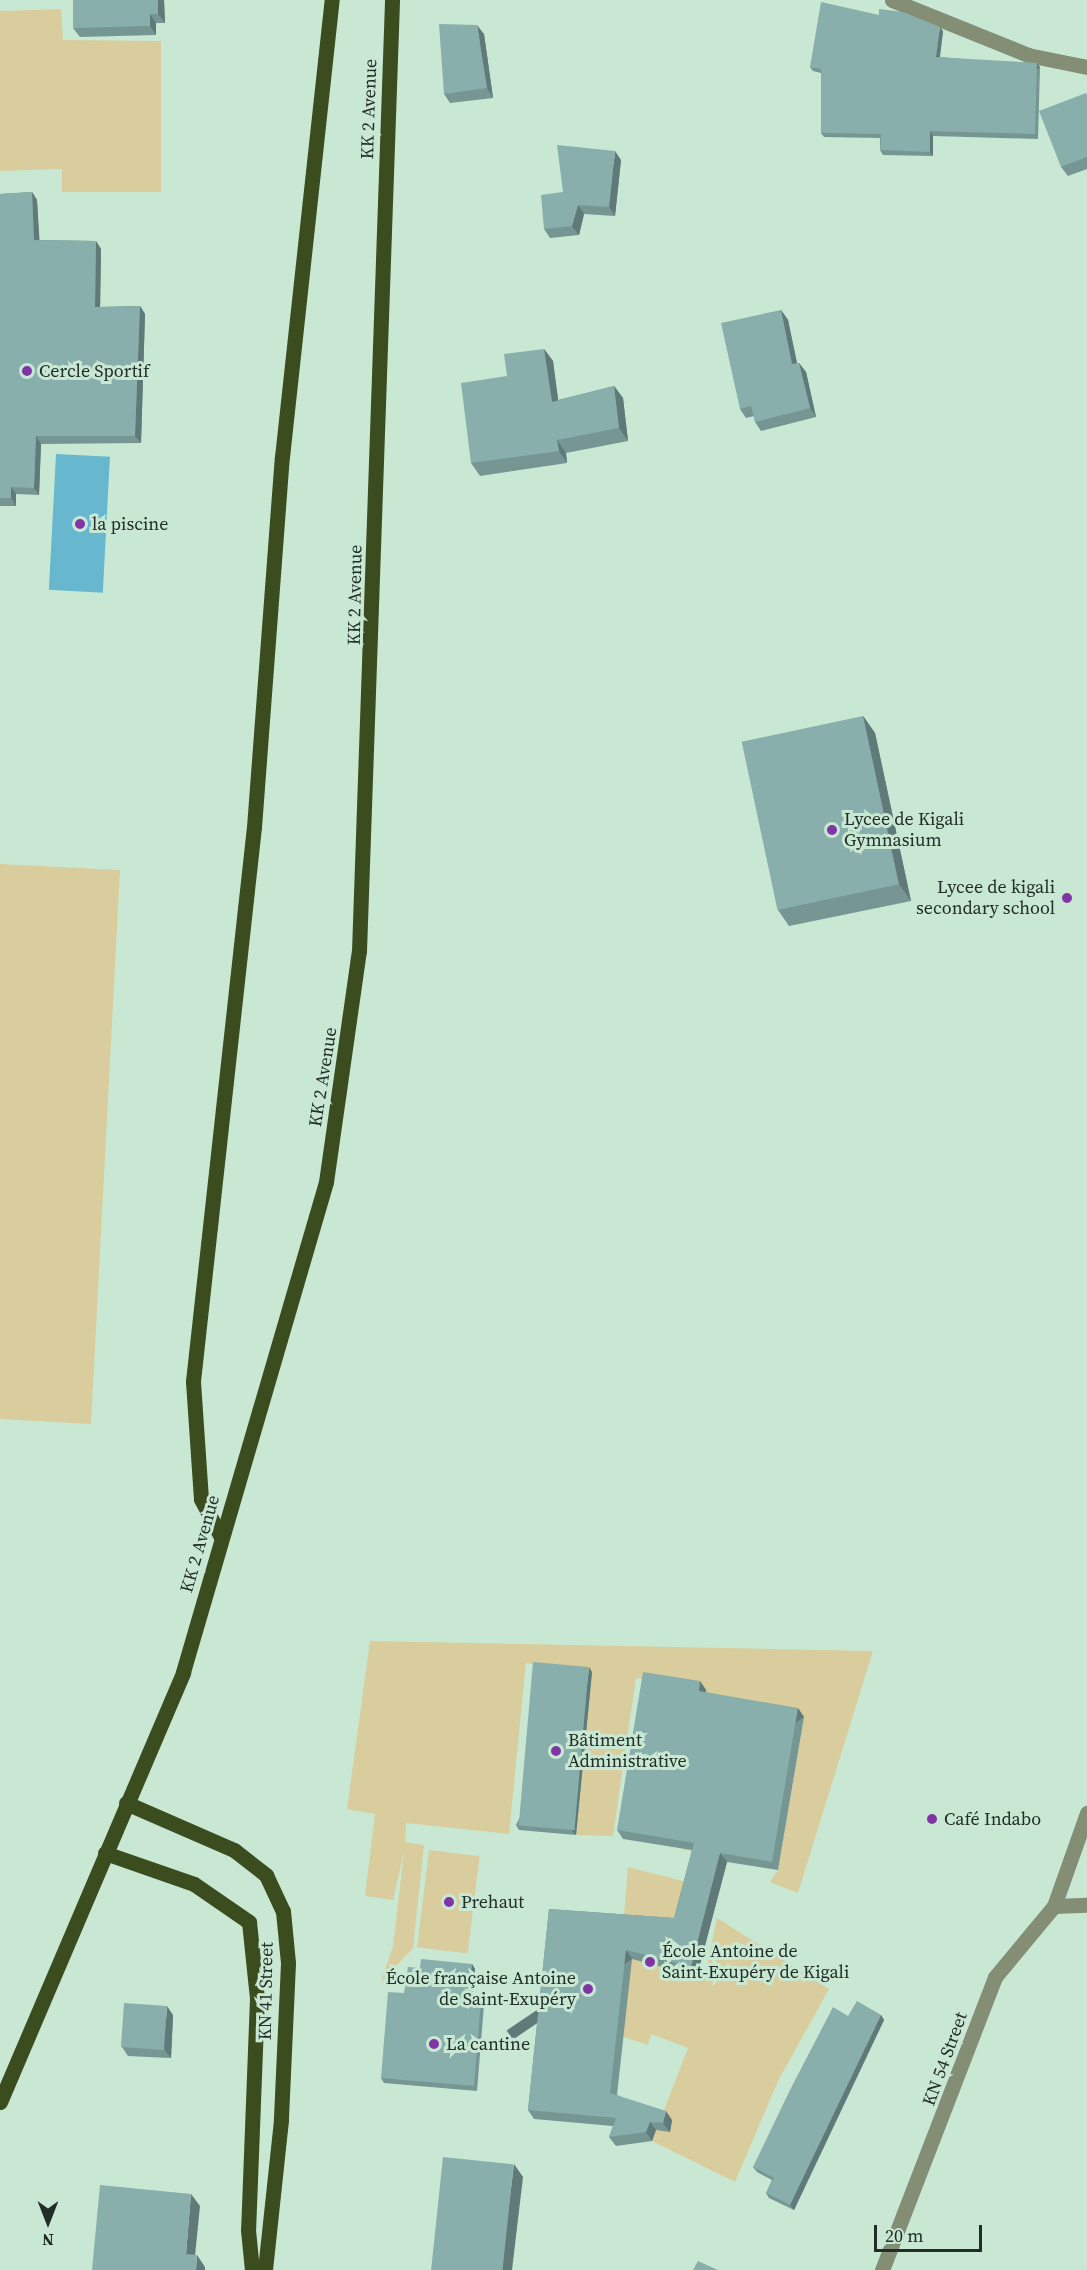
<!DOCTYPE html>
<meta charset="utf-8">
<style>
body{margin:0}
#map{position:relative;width:1087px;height:2270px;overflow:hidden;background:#c8e8d4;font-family:"Source Serif 4",serif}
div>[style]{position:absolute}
.green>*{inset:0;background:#dacd9d;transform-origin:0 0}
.water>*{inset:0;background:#67b7cf;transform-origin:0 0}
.minor>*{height:15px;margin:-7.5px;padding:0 7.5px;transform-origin:7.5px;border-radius:7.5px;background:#838e75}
.major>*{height:15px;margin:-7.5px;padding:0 7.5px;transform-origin:7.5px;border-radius:7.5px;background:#3b4c1e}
.wall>*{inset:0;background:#759693}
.shaded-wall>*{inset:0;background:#5f7a78;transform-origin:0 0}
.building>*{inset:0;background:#88afab;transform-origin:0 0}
.dots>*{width:16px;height:16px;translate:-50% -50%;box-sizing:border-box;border:3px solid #c8e8d4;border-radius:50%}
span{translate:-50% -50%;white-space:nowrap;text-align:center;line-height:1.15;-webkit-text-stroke:6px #c8e8d4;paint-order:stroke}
.street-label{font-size:18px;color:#212d26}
.poi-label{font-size:18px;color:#212d26}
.left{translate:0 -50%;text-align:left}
.right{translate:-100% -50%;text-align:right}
.north{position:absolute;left:18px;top:2192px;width:60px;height:60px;-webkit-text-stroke:4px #c8e8d4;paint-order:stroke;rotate:180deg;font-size:16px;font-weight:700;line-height:24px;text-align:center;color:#212d26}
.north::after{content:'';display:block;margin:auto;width:21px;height:27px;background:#212d26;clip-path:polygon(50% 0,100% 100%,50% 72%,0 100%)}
.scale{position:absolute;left:874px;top:2225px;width:108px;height:27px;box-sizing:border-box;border:3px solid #212d26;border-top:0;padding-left:8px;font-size:18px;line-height:21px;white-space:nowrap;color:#212d26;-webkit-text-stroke:4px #c8e8d4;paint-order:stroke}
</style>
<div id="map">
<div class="green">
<i style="clip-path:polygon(61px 9px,63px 40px,161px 41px,161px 192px,62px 192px,62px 169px,0 171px,0 11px)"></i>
<i style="clip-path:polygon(0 864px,120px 870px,91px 1424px,0 1419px)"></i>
<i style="clip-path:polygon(370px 1641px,873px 1651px,798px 1893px,770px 1882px,778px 1870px,804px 1717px,722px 1857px,681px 1849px,706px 1690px,636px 1678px,613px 1836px,576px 1835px,592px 1672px,526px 1663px,509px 1834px,406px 1823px,405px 1842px,424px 1845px,413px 1948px,381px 1982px,393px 1946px,404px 1852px,393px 1900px,365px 1896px,375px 1814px,347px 1809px)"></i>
<i style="left:429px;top:1850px;width:51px;height:98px;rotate:7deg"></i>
<i style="clip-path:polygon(628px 1867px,691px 1883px,670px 1969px,704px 1979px,717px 1918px,829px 1989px,778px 2081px,735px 2182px,652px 2141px,688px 2048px,651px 2034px,648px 2045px,614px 2034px)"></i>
</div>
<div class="water">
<i style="left:56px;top:454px;width:54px;height:136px;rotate:3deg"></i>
</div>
<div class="minor">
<i style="left:892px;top:0;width:147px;rotate:22deg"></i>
<i style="left:1028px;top:55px;width:60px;rotate:11.5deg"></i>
<i style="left:1054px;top:1906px;width:99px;rotate:-70.5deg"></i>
<i style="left:882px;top:2270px;width:314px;rotate:-68.9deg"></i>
<i style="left:995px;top:1977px;width:92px;rotate:-50.3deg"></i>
<i style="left:1054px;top:1906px;width:33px;rotate:-2deg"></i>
</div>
<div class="major">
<i style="left:221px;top:1537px;width:43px;rotate:-117.8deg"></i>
<i style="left:201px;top:1499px;width:118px;rotate:-93.9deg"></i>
<i style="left:193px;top:1381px;width:557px;rotate:-83.72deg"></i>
<i style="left:254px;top:827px;width:371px;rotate:-85.7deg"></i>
<i style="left:282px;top:457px;width:460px;rotate:-83.8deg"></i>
<i style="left:126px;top:1803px;width:118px;rotate:23.5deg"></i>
<i style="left:234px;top:1850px;width:41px;rotate:38deg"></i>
<i style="left:266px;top:1875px;width:40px;rotate:65deg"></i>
<i style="left:283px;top:1911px;width:52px;rotate:84.5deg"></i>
<i style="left:288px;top:1963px;width:157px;rotate:92.6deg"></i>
<i style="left:281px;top:2120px;width:151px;rotate:96.1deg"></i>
<i style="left:105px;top:1853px;width:94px;rotate:19.2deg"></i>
<i style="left:194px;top:1884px;width:67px;rotate:34.6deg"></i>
<i style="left:249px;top:1922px;width:76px;rotate:84deg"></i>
<i style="left:257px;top:1998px;width:232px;rotate:92.2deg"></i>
<i style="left:248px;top:2230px;width:40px;rotate:84.3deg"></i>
<i style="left:0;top:2102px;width:467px;rotate:-66.9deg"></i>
<i style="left:183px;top:1672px;width:510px;rotate:-73.73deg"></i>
<i style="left:326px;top:1182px;width:233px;rotate:-81.9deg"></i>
<i style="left:359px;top:951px;width:952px;rotate:-88.01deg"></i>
</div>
<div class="wall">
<i style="clip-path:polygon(164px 0,165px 23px,156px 23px,156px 35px,80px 37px,73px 28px)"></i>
<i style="clip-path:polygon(943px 31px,940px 57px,1040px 67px,1038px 139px,933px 136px,933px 156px,883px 155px,880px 150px,880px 138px,824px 137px,821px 133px,821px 73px,813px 71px,810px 67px)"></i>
<i style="clip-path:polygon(484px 34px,493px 98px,450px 103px,444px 94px)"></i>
<i style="clip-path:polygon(1087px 94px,1087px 169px,1068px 176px,1061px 167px)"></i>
<i style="clip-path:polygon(621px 160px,615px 216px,584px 214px,579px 235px,550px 238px,544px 229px,563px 192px)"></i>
<i style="clip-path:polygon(32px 192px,37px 200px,39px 240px,96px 241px,101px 249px,100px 307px,140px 306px,145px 314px,141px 443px,41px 444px,39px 495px,16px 494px,16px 506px,0 506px,0 194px)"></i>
<i style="clip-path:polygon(781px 310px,788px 320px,797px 363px,799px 363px,806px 372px,816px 417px,761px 431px,755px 422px,754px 416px,746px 418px,740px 409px)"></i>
<i style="clip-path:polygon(544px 349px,553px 361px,558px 400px,614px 386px,623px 398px,628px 441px,566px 453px,567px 463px,480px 476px,471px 463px,507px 376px)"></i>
<i style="clip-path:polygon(863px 716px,875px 733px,911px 901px,789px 926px,778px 910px)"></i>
<i style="clip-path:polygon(592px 1672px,576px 1835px,519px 1830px,516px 1825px)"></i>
<i style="clip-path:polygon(700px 1681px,706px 1690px,706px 1692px,804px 1717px,778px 1870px,727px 1862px,697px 1976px,632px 1959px,617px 2095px,672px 2120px,670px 2132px,656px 2130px,652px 2141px,616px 2146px,609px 2137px,613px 2126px,534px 2119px,528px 2110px,549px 1909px,674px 1918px,692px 1850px,623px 1839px,617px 1830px)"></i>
<i style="clip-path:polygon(472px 1964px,475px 1969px,472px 1999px,481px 2000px,484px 2005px,477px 2091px,384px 2083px,381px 2078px,404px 1993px,420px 1968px)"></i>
<i style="clip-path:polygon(173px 2015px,171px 2058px,128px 2056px,122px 2047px)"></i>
<i style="clip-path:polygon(881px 2015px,884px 2020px,794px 2210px,769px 2198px,766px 2193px,772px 2180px,757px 2172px,753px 2167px,848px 2016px)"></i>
</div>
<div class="shaded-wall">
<i style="clip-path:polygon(158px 0,164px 0,165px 23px,158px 14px)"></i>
<i style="clip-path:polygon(150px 14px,156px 23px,156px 35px,150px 26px)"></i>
<i style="clip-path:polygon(477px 25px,484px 34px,493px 98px,487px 88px)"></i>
<i style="clip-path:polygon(940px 27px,943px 31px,939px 62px,936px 57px)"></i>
<i style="left:1037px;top:63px;width:5px;height:71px;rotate:53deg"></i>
<i style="clip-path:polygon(930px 131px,933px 136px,933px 156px,930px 152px)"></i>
<i style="clip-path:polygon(615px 151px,621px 160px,615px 216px,609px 207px)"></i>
<i style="clip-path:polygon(32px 192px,37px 200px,40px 248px,34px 240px)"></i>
<i style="clip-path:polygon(578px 205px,584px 214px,579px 235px,572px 226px)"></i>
<i style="clip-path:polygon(96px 241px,101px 249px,100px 314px,95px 307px)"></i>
<i style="clip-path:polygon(140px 306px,145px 314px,141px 443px,135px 436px)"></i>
<i style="clip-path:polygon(781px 310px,788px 320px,799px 373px,792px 364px)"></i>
<i style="clip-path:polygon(544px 349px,553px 361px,560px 414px,552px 402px)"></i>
<i style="clip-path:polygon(799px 363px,806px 372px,816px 417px,810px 408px)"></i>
<i style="clip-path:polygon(614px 386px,623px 398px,628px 441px,619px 428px)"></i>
<i style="clip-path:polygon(36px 436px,41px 444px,39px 495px,34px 488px)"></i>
<i style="clip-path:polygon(557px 440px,566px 453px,567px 463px,559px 451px)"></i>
<i style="clip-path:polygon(11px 487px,16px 494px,16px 506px,11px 498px)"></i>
<i style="clip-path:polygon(863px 716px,875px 733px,911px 901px,899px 884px)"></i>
<i style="clip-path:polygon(589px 1667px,592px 1672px,576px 1835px,572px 1831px)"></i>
<i style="clip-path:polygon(700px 1681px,706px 1690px,705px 1700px,699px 1691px)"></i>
<i style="left:798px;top:1708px;width:11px;height:156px;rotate:56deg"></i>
<i style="clip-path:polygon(720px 1853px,727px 1862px,697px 1976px,691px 1967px)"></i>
<i style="left:626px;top:1950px;width:11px;height:144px;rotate:56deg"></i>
<i style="clip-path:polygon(472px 1964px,475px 1969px,471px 2004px,468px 1999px)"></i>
<i style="left:481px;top:2000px;width:6px;height:86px;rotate:59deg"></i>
<i style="clip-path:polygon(167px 2006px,173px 2015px,171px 2058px,164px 2049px)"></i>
<i style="clip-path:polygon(881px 2015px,884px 2020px,794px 2210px,790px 2205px)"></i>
<i style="clip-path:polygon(666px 2111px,672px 2120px,670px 2132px,663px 2123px)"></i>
<i style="clip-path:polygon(650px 2122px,656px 2130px,652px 2141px,646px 2132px)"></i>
<i style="clip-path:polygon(514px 2164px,523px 2177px,512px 2270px,501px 2270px)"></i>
<i style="clip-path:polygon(191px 2194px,200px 2206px,194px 2266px,186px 2254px)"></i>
<i style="clip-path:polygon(197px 2255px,205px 2267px,205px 2270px,196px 2270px)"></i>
</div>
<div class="building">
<i style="clip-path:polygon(73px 0,158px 0,158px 14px,150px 14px,150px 26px,73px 28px)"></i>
<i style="clip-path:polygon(821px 2px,879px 15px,879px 9px,903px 12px,940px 27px,936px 57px,1037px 63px,1035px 134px,930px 131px,930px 152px,880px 150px,881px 134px,821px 133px,821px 69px,810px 67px)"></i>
<i style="clip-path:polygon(439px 24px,477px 25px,487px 88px,444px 94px)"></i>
<i style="clip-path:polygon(1086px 93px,1087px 95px,1087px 157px,1061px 167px,1039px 111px)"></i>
<i style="clip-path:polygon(557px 145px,615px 151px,609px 207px,578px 205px,572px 226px,544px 229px,541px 195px,563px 192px)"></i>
<i style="clip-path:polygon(32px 192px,34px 240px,96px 241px,95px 307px,140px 306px,135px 436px,36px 436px,34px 488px,11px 487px,11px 498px,0 498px,0 194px)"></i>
<i style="clip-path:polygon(781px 310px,792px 364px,799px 363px,810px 408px,755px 422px,751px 406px,740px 409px,721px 323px)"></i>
<i style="clip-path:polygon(544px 349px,552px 402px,614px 386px,619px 428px,557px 440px,559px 451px,471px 463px,461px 383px,507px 376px,504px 354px)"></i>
<i style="left:863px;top:716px;width:172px;height:124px;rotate:78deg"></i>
<i style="left:533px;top:1662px;width:56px;height:164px;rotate:5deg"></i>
<i style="clip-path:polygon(643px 1672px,700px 1681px,699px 1691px,798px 1708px,772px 1862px,720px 1853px,691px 1967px,626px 1950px,610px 2093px,666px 2111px,663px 2123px,650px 2122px,646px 2132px,609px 2137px,616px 2118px,528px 2110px,549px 1909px,674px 1918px,694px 1843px,617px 1830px)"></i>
<i style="clip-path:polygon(421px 1959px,472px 1964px,468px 1999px,481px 2000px,474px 2086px,381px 2078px,388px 1992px,404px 1993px,408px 1967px,420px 1968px)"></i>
<i style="clip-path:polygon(857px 2001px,881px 2015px,790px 2205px,766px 2193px,774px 2178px,753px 2167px,790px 2090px,833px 2007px,848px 2016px)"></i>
<i style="left:124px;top:2003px;width:43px;height:44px;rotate:4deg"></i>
<i style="left:443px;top:2157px;width:71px;height:114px;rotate:6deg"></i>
<i style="clip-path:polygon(100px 2185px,191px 2194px,186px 2254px,197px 2255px,196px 2270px,92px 2270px)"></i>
<i style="clip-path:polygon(698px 2261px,718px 2270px,693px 2270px)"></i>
</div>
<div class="dots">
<i style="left:27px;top:371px;background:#8034a5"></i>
<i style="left:80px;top:524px;background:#8034a5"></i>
<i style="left:832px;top:830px;background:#8034a5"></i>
<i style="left:1067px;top:898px;background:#8034a5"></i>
<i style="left:556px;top:1751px;background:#8034a5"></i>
<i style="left:932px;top:1819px;background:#8034a5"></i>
<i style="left:449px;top:1902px;background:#8034a5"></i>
<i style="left:650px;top:1962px;background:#8034a5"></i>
<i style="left:588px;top:1989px;background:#8034a5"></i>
<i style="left:434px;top:2044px;background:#8034a5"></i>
</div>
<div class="street-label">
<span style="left:369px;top:109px;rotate:-88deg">KK 2 Avenue</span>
<span style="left:355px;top:595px;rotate:-89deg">KK 2 Avenue</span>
<span style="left:323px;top:1077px;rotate:-81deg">KK 2 Avenue</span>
<span style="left:200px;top:1544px;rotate:-74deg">KK 2 Avenue</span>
<span style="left:266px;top:1991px;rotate:-89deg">KN 41 Street</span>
<span style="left:945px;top:2059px;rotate:-70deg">KN 54 Street</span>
</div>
<div class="poi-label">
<span class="left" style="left:39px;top:371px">Cercle Sportif</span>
<span class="left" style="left:92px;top:524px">la piscine</span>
<span class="left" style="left:844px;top:830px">Lycee de Kigali<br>Gymnasium</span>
<span class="right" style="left:1055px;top:898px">Lycee de kigali<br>secondary school</span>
<span class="left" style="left:568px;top:1751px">Bâtiment<br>Administrative</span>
<span class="left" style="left:944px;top:1819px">Café Indabo</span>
<span class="left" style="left:461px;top:1902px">Prehaut</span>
<span class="left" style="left:662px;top:1962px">École Antoine de<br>Saint-Exupéry de Kigali</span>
<span class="right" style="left:576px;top:1989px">École française Antoine<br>de Saint-Exupéry</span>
<span class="left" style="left:446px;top:2044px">La cantine</span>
</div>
<div class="north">N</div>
<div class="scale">20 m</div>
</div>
